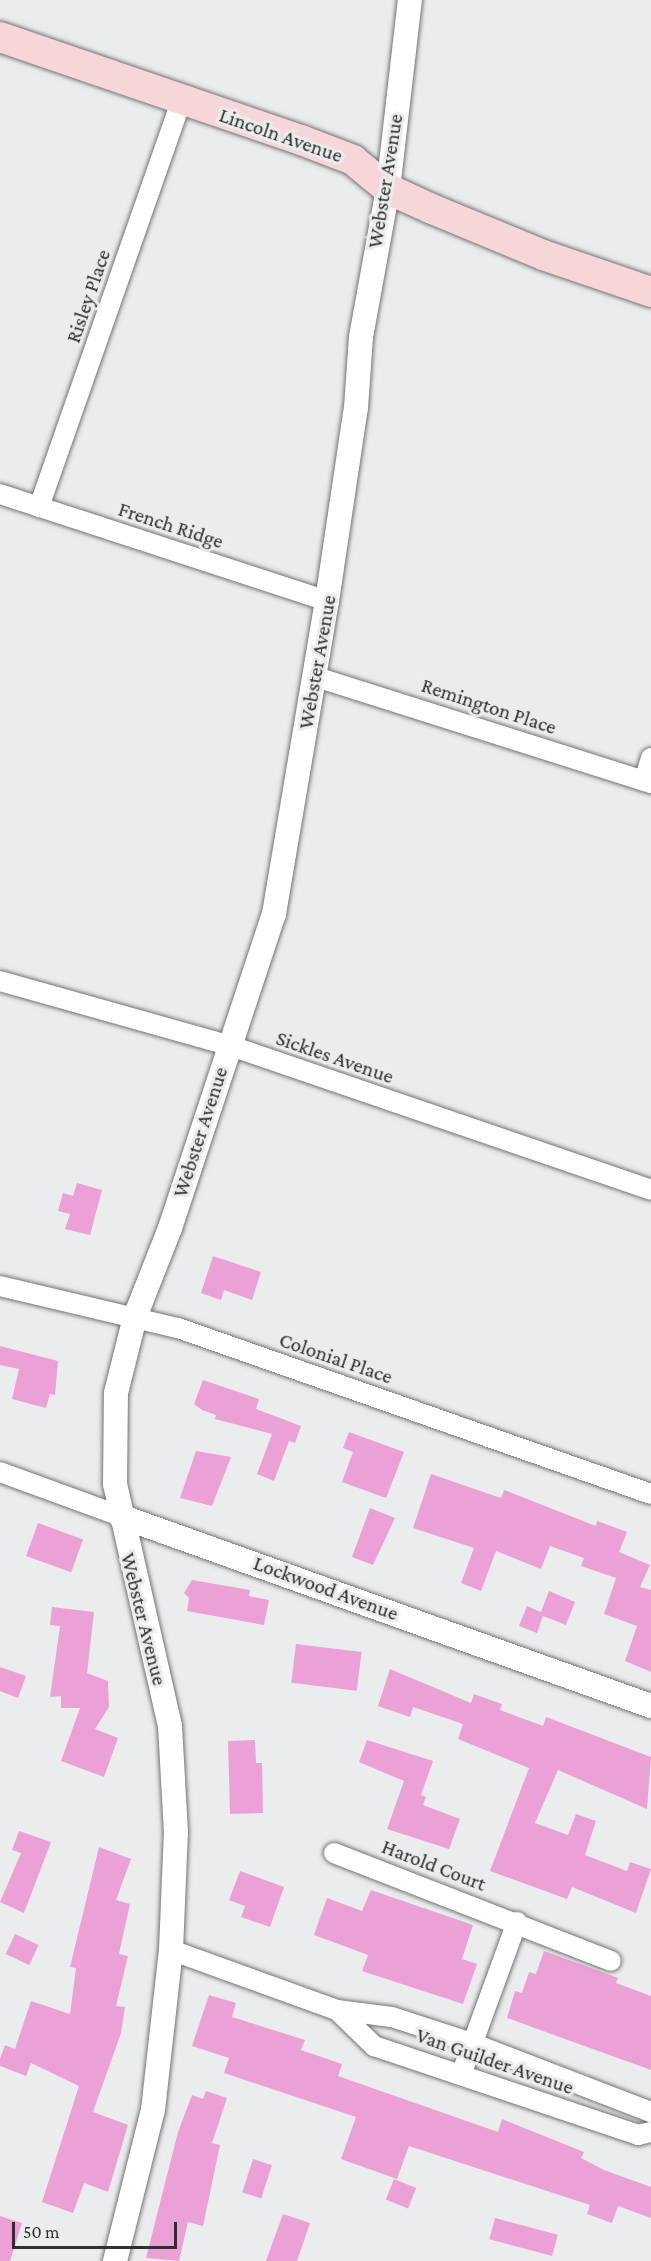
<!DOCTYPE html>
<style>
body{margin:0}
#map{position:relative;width:651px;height:2261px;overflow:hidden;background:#ebecee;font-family:"Crimson Pro",serif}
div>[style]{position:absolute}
.building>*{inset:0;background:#eba1d5;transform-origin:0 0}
.roads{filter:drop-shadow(0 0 2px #747476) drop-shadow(0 0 2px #747476)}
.minor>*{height:20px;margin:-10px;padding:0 10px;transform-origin:10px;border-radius:10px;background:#fff}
.tertiary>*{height:24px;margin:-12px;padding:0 12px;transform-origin:12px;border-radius:12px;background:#fff}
.primary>*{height:30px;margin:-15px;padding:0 15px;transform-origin:15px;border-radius:15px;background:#f7d6d9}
span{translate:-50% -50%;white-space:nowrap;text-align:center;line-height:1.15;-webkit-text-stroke:6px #ebecee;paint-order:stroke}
.street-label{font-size:21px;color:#2f2f30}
.scale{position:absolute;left:12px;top:2222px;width:165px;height:27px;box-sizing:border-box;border:3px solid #2f2f30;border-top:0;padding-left:8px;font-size:18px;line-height:21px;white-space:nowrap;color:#2f2f30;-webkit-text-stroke:4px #ebecee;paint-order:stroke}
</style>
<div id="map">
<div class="building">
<i style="clip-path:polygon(77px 1183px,102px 1190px,90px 1235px,65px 1229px,70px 1214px,58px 1211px,63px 1193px,73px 1196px)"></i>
<i style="clip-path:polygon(213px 1256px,261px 1272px,252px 1300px,224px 1290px,221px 1300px,201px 1293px)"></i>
<i style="clip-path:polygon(0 1346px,58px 1361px,55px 1395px,50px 1394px,46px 1408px,12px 1399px,19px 1369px,0 1365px)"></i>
<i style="clip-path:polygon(203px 1380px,259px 1399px,256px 1409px,301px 1426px,295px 1443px,289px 1441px,274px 1481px,257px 1474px,272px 1434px,215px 1419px,216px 1415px,202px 1410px,194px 1404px)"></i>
<i style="clip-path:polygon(349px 1432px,404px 1452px,386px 1498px,342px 1482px,353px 1452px,343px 1448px)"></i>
<i style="clip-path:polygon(196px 1451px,231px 1457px,212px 1506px,180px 1498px)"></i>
<i style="clip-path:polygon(431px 1474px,501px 1498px,504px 1490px,596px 1526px,597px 1521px,627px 1532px,619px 1552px,650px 1565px,640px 1587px,651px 1590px,651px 1672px,625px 1661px,637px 1626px,604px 1614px,616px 1578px,581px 1566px,584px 1558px,550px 1546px,541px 1569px,496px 1551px,481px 1591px,461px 1583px,474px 1548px,413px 1528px)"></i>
<i style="clip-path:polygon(370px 1508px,395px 1518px,373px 1565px,352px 1557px)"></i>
<i style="left:38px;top:1523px;width:48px;height:35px;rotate:20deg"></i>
<i style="clip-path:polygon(192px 1580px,250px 1590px,249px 1596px,269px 1600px,264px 1625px,187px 1611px,189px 1598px,184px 1593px)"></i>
<i style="clip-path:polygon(549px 1591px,575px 1602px,566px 1625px,543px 1616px,537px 1633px,519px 1626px,527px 1606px,541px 1612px)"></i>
<i style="clip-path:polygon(52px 1607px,94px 1612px,87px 1673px,108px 1681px,109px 1707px,95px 1729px,118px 1738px,104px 1777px,61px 1761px,80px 1708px,61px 1708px,61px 1696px,50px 1697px,60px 1626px,50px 1625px)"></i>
<i style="left:296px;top:1644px;width:66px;height:39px;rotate:7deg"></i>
<i style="clip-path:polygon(0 1667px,26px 1676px,18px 1698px,0 1691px)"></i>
<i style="clip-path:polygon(390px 1669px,471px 1703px,474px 1694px,502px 1704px,500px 1710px,543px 1726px,546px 1717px,651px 1757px,647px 1809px,558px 1770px,535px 1823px,568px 1835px,576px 1814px,596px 1821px,585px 1855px,627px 1871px,630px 1862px,651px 1869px,636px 1913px,572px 1887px,567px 1899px,490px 1871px,529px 1768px,458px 1739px,463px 1724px,413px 1707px,410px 1717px,378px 1706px)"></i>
<i style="clip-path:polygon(255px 1740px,256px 1763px,262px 1763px,263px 1813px,230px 1814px,228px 1741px)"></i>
<i style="clip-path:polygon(367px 1740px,433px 1761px,421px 1795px,426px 1797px,423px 1805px,460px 1819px,449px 1849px,387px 1829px,404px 1781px,359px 1762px)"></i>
<i style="clip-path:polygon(19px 1831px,51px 1842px,24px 1913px,0 1902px,21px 1853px,12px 1850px)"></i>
<i style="clip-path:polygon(99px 1847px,131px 1859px,116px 1900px,130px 1904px,119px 1954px,128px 1956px,116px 2006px,125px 2007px,121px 2033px,93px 2112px,128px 2125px,108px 2192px,84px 2183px,73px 2213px,42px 2202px,79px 2086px,31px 2063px,26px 2076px,0 2066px,0 2059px,5px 2045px,15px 2049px,31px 2001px,70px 2014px,76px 1968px,70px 1967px)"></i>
<i style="clip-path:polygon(240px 1871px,284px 1887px,270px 1927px,241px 1917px,245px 1906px,229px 1900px)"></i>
<i style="clip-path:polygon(371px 1890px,473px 1925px,462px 1959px,477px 1964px,463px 2004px,362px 1971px,368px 1955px,314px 1935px,327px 1898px,362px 1911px)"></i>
<i style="left:15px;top:1934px;width:26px;height:22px;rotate:25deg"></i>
<i style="clip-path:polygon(544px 1951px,618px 1978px,616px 1983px,651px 1996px,651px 2070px,507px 2018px,515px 1991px,522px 1993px,529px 1972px,536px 1974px)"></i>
<i style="clip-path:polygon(209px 1995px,236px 2003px,232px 2017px,305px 2040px,301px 2050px,342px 2064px,338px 2076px,498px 2132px,502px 2119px,584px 2152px,581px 2158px,604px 2170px,651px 2187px,651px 2218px,618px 2206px,612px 2223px,587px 2214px,590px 2205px,409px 2146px,397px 2179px,341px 2159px,356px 2117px,224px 2073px,229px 2058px,192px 2046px)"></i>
<i style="clip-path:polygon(206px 2091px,227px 2098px,212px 2143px,220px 2145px,203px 2226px,188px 2222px,179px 2261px,146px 2258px,178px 2132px,192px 2095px,203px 2099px)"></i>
<i style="left:253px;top:2159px;width:20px;height:35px;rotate:18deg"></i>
<i style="left:394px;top:2179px;width:24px;height:22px;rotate:22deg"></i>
<i style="clip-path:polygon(283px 2214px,310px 2223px,297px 2261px,266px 2261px)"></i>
<i style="clip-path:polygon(0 2216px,22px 2223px,10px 2261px,0 2261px)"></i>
<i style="left:495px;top:2218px;width:65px;height:22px;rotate:15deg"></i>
</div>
<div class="roads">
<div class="minor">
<i style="left:0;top:494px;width:344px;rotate:18.1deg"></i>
<i style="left:39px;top:507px;width:430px;rotate:-70.7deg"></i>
<i style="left:313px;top:676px;width:355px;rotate:17.6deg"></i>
<i style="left:644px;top:781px;width:24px;rotate:-73deg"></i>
<i style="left:0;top:981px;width:237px;rotate:15.7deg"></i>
<i style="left:228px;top:1045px;width:447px;rotate:18.9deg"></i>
<i style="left:0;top:1286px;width:183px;rotate:13.3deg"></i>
<i style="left:178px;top:1328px;width:501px;rotate:19.34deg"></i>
<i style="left:0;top:1472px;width:128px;rotate:20.1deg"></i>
<i style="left:334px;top:1853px;width:297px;rotate:21.3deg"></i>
<i style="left:171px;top:1950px;width:177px;rotate:19.9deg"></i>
<i style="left:337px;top:2010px;width:55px;rotate:7.3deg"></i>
<i style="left:392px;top:2017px;width:84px;rotate:18deg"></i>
<i style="left:472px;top:2043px;width:192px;rotate:21.1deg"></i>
<i style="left:337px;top:2010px;width:52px;rotate:44.2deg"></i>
<i style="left:374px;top:2046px;width:279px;rotate:18.6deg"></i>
<i style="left:638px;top:2135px;width:13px;rotate:-13deg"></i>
<i style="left:461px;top:2075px;width:163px;rotate:-69.9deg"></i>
</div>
<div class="tertiary">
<i style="left:120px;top:1516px;width:564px;rotate:19.69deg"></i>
<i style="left:115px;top:2261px;width:156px;rotate:-75.9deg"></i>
<i style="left:153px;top:2110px;width:161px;rotate:-83.6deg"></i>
<i style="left:171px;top:1950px;width:117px;rotate:-87.6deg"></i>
<i style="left:176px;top:1833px;width:107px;rotate:-93.2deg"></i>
<i style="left:170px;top:1726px;width:248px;rotate:-102.8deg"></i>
<i style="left:115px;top:1484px;width:91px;rotate:-89.4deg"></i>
<i style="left:116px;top:1393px;width:78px;rotate:-76deg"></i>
<i style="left:135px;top:1317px;width:96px;rotate:-68.5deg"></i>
<i style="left:170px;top:1228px;width:331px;rotate:-71.7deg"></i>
<i style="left:274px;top:914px;width:317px;rotate:-80.4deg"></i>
<i style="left:327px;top:601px;width:195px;rotate:-81.5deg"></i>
<i style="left:356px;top:408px;width:71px;rotate:-86deg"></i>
<i style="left:361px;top:337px;width:150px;rotate:-79.7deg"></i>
<i style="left:388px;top:189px;width:190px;rotate:-83.4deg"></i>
</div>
<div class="primary">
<i style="left:0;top:37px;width:318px;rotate:18.9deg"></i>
<i style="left:301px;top:140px;width:56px;rotate:21deg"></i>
<i style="left:353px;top:160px;width:45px;rotate:39.6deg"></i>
<i style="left:388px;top:189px;width:48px;rotate:24.4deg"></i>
<i style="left:432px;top:209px;width:120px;rotate:22.5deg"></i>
<i style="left:543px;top:255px;width:114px;rotate:18.9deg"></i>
</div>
</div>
<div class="street-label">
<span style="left:281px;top:135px;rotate:19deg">Lincoln Avenue</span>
<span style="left:385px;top:181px;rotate:-81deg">Webster Avenue</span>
<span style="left:88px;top:296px;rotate:-71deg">Risley Place</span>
<span style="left:171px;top:525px;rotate:18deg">French Ridge</span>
<span style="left:317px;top:662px;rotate:-80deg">Webster Avenue</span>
<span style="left:489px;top:706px;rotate:18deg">Remington Place</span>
<span style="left:335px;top:1057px;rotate:19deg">Sickles Avenue</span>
<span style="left:200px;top:1132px;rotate:-72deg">Webster Avenue</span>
<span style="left:336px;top:1358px;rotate:19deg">Colonial Place</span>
<span style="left:326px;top:1588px;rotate:20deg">Lockwood Avenue</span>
<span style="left:144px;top:1619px;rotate:76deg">Webster Avenue</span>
<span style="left:434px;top:1865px;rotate:21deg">Harold Court</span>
<span style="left:495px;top:2061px;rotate:19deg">Van Guilder Avenue</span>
</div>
<div class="scale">50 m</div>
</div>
